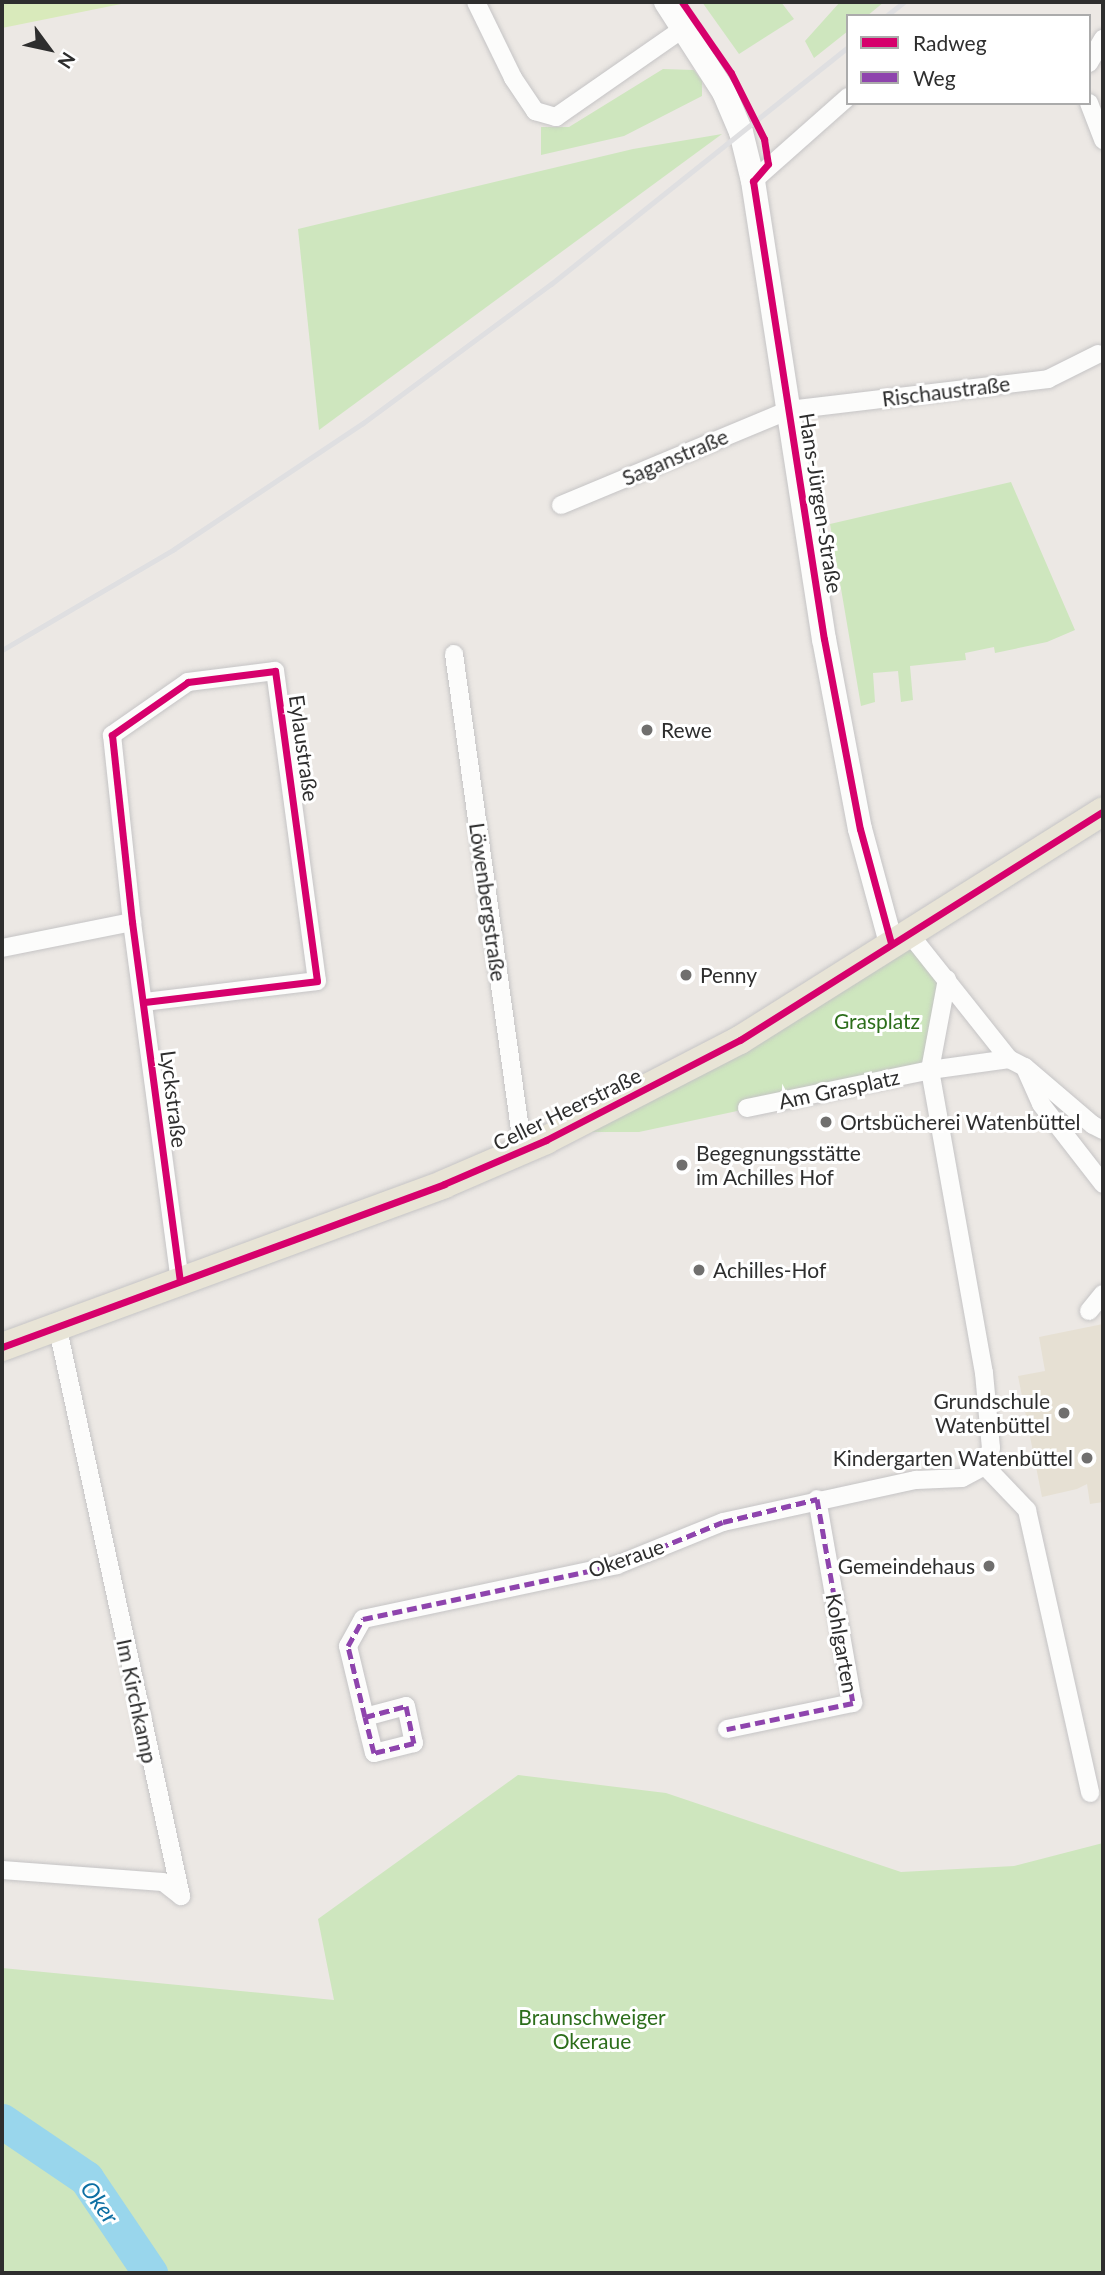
<!DOCTYPE html>
<meta charset="utf-8">
<style>
body{margin:0}
#map{position:relative;width:1105px;height:2275px;overflow:hidden;background:#ece8e4;font-family:Lato,sans-serif}
div>[style]{position:absolute}
.education>*{inset:0;background:#e6e0d3}
.green>*{inset:0;background:#cee6be}
.pitch>*{inset:0;background:#d9eabb}
.river>*{height:35px;margin:-17.5px;padding:0 17.5px;transform-origin:17.5px;border-radius:17.5px;background:#99d6ec}
.roads{filter:drop-shadow(0 0 2px #c5c4c5) drop-shadow(0 0 2px #c5c4c5)}
.minor>*{height:18px;margin:-9px;padding:0 9px;transform-origin:9px;border-radius:9px;background:#fcfcfb}
.secondary>*{height:24px;margin:-12px;padding:0 12px;transform-origin:12px;border-radius:12px;background:#fcfcfb}
.primary>*{height:28px;margin:-14px;padding:0 14px;transform-origin:14px;border-radius:14px;background:#e8e4d6}
.rail>*{height:5px;margin:-2.5px;padding:0 2.5px;transform-origin:2.5px;border-radius:2.5px;background:#dfdfe1}
.quiet>*{height:5px;margin-top:-2.5px;transform-origin:0;background:repeating-linear-gradient(90deg,#8e44ad 0 10px,transparent 0 15px)}
.cycleway>*{height:7px;margin:-3.5px;padding:0 3.5px;transform-origin:3.5px;border-radius:3.5px;background:#d6006c}
.dots>*{width:19px;height:19px;translate:-50% -50%;box-sizing:border-box;border:4px solid #fff;border-radius:50%}
span{translate:-50% -50%;white-space:nowrap;text-align:center;line-height:1.15;-webkit-text-stroke:6px #fff;paint-order:stroke}
.street-label{font-size:21px;color:#2e2e2e}
.poi-label{font-size:21px;color:#2e2e2e}
.left{translate:0 -50%;text-align:left}
.right{translate:-100% -50%;text-align:right}
.park-label{font-size:21px;color:#2c6e1b}
.water-label{font-size:23px;color:#0d6fa3;font-style:italic}
.frame{position:absolute;inset:0;border:4px solid #2e2e2e;pointer-events:none}
.legend{position:absolute;left:846px;top:14px;width:245px;height:91px;box-sizing:border-box;background:#fff;border:2px solid #ababab;margin:0;padding:9px 12px;list-style:none;font-size:21px;color:#2e2e2e}
.legend li{display:flex;align-items:center;gap:14px;height:35px}
.legend b{width:35px;border:2px solid #ababab}
.north{position:absolute;left:14px;top:14px;width:70px;height:70px;-webkit-text-stroke:5px #fff;paint-order:stroke;rotate:123deg;font-size:19px;font-weight:700;line-height:28px;text-align:center;color:#2e2e2e}
.north::after{content:'';display:block;margin:auto;width:24px;height:32px;background:#2e2e2e;clip-path:polygon(50% 0,100% 100%,50% 72%,0 100%)}
</style>
<div id="map">
<div class="education">
<i style="clip-path:polygon(1103px 1324px,1103px 1502px,1090px 1504px,1087px 1484px,1077px 1489px,1042px 1497px,1018px 1376px,1045px 1371px,1039px 1337px)"></i>
</div>
<div class="green">
<i style="clip-path:polygon(702px 2px,781px 2px,794px 19px,739px 54px)"></i>
<i style="clip-path:polygon(840px 2px,884px 2px,867px 16px,848px 16px,848px 31px,814px 58px,805px 41px)"></i>
<i style="clip-path:polygon(663px 69px,694px 70px,702px 81px,702px 96px,624px 136px,541px 155px,541px 127px,569px 127px)"></i>
<i style="clip-path:polygon(722px 134px,319px 430px,298px 229px,633px 149px)"></i>
<i style="clip-path:polygon(1011px 482px,1075px 630px,1047px 642px,995px 653px,994px 647px,965px 653px,966px 660px,910px 666px,913px 700px,901px 702px,898px 671px,873px 673px,875px 702px,861px 706px,830px 524px)"></i>
<i style="clip-path:polygon(908px 932px,947px 979px,930px 1070px,639px 1132px,563px 1132px)"></i>
<i style="clip-path:polygon(518px 1775px,666px 1793px,901px 1872px,1014px 1866px,1103px 1843px,1103px 2273px,2px 2273px,2px 1968px,334px 2000px,318px 1919px)"></i>
</div>
<div class="pitch">
<i style="clip-path:polygon(2px 2px,131px 2px,2px 28px)"></i>
</div>
<div class="river">
<i style="left:2px;top:2121px;width:102px;rotate:34.2deg"></i>
<i style="left:86px;top:2178px;width:115px;rotate:56deg"></i>
</div>
<div class="roads">
<div class="minor">
<i style="left:476px;top:2px;width:85px;rotate:64deg"></i>
<i style="left:513px;top:78px;width:40px;rotate:56deg"></i>
<i style="left:535px;top:111px;width:22px;rotate:16deg"></i>
<i style="left:556px;top:117px;width:156px;rotate:-34.8deg"></i>
<i style="left:1089px;top:63px;width:28px;rotate:-60deg"></i>
<i style="left:1089px;top:103px;width:40px;rotate:69deg"></i>
<i style="left:753px;top:181px;width:127px;rotate:-41.5deg"></i>
<i style="left:561px;top:505px;width:247px;rotate:-22.6deg"></i>
<i style="left:789px;top:410px;width:261px;rotate:-6.8deg"></i>
<i style="left:1048px;top:379px;width:56px;rotate:-26.6deg"></i>
<i style="left:454px;top:654px;width:502px;rotate:82.1deg"></i>
<i style="left:908px;top:932px;width:162px;rotate:51.5deg"></i>
<i style="left:1009px;top:1059px;width:18px;rotate:27deg"></i>
<i style="left:1025px;top:1067px;width:89px;rotate:40.5deg"></i>
<i style="left:1093px;top:1125px;width:11px;rotate:27deg"></i>
<i style="left:2px;top:948px;width:133px;rotate:-11.3deg"></i>
<i style="left:947px;top:979px;width:93px;rotate:100.6deg"></i>
<i style="left:930px;top:1070px;width:308px;rotate:79.9deg"></i>
<i style="left:984px;top:1373px;width:75px;rotate:84.7deg"></i>
<i style="left:991px;top:1448px;width:19px;rotate:108deg"></i>
<i style="left:985px;top:1466px;width:61px;rotate:46.3deg"></i>
<i style="left:1027px;top:1510px;width:290px;rotate:77.4deg"></i>
<i style="left:144px;top:1002px;width:174px;rotate:-6.9deg"></i>
<i style="left:317px;top:981px;width:313px;rotate:-97.7deg"></i>
<i style="left:275px;top:671px;width:88px;rotate:172.8deg"></i>
<i style="left:188px;top:682px;width:93px;rotate:145.1deg"></i>
<i style="left:112px;top:735px;width:188px;rotate:83.9deg"></i>
<i style="left:132px;top:922px;width:362px;rotate:82.4deg"></i>
<i style="left:1026px;top:1070px;width:37px;rotate:66deg"></i>
<i style="left:1041px;top:1104px;width:101px;rotate:52.2deg"></i>
<i style="left:747px;top:1108px;width:187px;rotate:-11.7deg"></i>
<i style="left:930px;top:1070px;width:80px;rotate:-7.9deg"></i>
<i style="left:1089px;top:1311px;width:22px;rotate:-51deg"></i>
<i style="left:365px;top:1717px;width:42px;rotate:-15deg"></i>
<i style="left:406px;top:1706px;width:38px;rotate:78deg"></i>
<i style="left:414px;top:1743px;width:41px;rotate:166deg"></i>
<i style="left:374px;top:1753px;width:37px;rotate:-104deg"></i>
<i style="left:365px;top:1717px;width:73px;rotate:-103.5deg"></i>
<i style="left:348px;top:1646px;width:31px;rotate:-61deg"></i>
<i style="left:363px;top:1619px;width:260px;rotate:-12deg"></i>
<i style="left:617px;top:1565px;width:114px;rotate:-22.1deg"></i>
<i style="left:723px;top:1522px;width:198px;rotate:-12.3deg"></i>
<i style="left:916px;top:1480px;width:46px;rotate:-2.5deg"></i>
<i style="left:962px;top:1478px;width:26px;rotate:-28deg"></i>
<i style="left:727px;top:1729px;width:129px;rotate:-11.7deg"></i>
<i style="left:853px;top:1703px;width:207px;rotate:-100deg"></i>
<i style="left:2px;top:1870px;width:161px;rotate:4.3deg"></i>
<i style="left:163px;top:1882px;width:23px;rotate:38deg"></i>
<i style="left:181px;top:1896px;width:584px;rotate:-102.25deg"></i>
</div>
<div class="secondary">
<i style="left:666px;top:2px;width:107px;rotate:57.2deg"></i>
<i style="left:724px;top:92px;width:43px;rotate:67deg"></i>
<i style="left:741px;top:132px;width:50px;rotate:76.2deg"></i>
<i style="left:753px;top:181px;width:463px;rotate:81.2deg"></i>
<i style="left:824px;top:639px;width:193px;rotate:79.3deg"></i>
<i style="left:860px;top:829px;width:118px;rotate:74.8deg"></i>
</div>
<div class="primary">
<i style="left:2px;top:1347px;width:471px;rotate:-20.2deg"></i>
<i style="left:444px;top:1184px;width:111px;rotate:-23.3deg"></i>
<i style="left:546px;top:1140px;width:218px;rotate:-27.3deg"></i>
<i style="left:740px;top:1040px;width:429px;rotate:-32.2deg"></i>
</div>
</div>
<div class="rail">
<i style="left:886px;top:16px;width:23px;rotate:-38deg"></i>
<i style="left:2px;top:650px;width:199px;rotate:-30.4deg"></i>
<i style="left:174px;top:549px;width:227px;rotate:-33.7deg"></i>
<i style="left:363px;top:423px;width:234px;rotate:-36.5deg"></i>
<i style="left:551px;top:284px;width:380px;rotate:-38.6deg"></i>
</div>
<div class="quiet">
<i style="left:365px;top:1717px;width:42px;rotate:-15deg"></i>
<i style="left:406px;top:1706px;width:38px;rotate:78deg"></i>
<i style="left:414px;top:1743px;width:41px;rotate:166deg"></i>
<i style="left:374px;top:1753px;width:37px;rotate:-104deg"></i>
<i style="left:365px;top:1717px;width:73px;rotate:-103.5deg"></i>
<i style="left:348px;top:1646px;width:31px;rotate:-61deg"></i>
<i style="left:363px;top:1619px;width:260px;rotate:-12deg"></i>
<i style="left:617px;top:1565px;width:114px;rotate:-22.1deg"></i>
<i style="left:723px;top:1522px;width:97px;rotate:-13.7deg"></i>
<i style="left:817px;top:1499px;width:207px;rotate:80deg"></i>
<i style="left:853px;top:1703px;width:129px;rotate:168.3deg"></i>
</div>
<div class="cycleway">
<i style="left:682px;top:2px;width:86px;rotate:55.4deg"></i>
<i style="left:731px;top:73px;width:74px;rotate:63.4deg"></i>
<i style="left:764px;top:139px;width:25px;rotate:81deg"></i>
<i style="left:768px;top:164px;width:23px;rotate:131deg"></i>
<i style="left:753px;top:181px;width:463px;rotate:81.2deg"></i>
<i style="left:824px;top:639px;width:193px;rotate:79.3deg"></i>
<i style="left:860px;top:829px;width:118px;rotate:74.8deg"></i>
<i style="left:144px;top:1002px;width:174px;rotate:-6.9deg"></i>
<i style="left:317px;top:981px;width:313px;rotate:-97.7deg"></i>
<i style="left:275px;top:671px;width:88px;rotate:172.8deg"></i>
<i style="left:188px;top:682px;width:93px;rotate:145.1deg"></i>
<i style="left:112px;top:735px;width:188px;rotate:83.9deg"></i>
<i style="left:132px;top:922px;width:362px;rotate:82.4deg"></i>
<i style="left:2px;top:1347px;width:471px;rotate:-20.2deg"></i>
<i style="left:444px;top:1184px;width:111px;rotate:-23.3deg"></i>
<i style="left:546px;top:1140px;width:218px;rotate:-27.3deg"></i>
<i style="left:740px;top:1040px;width:429px;rotate:-32.2deg"></i>
</div>
<div class="dots">
<i style="left:647px;top:730px;background:#706f6e"></i>
<i style="left:686px;top:975px;background:#706f6e"></i>
<i style="left:826px;top:1122px;background:#706f6e"></i>
<i style="left:682px;top:1165px;background:#706f6e"></i>
<i style="left:699px;top:1270px;background:#706f6e"></i>
<i style="left:1064px;top:1413px;background:#706f6e"></i>
<i style="left:1087px;top:1458px;background:#706f6e"></i>
<i style="left:989px;top:1566px;background:#706f6e"></i>
</div>
<div class="street-label">
<span style="left:946px;top:391px;rotate:-7deg">Rischaustraße</span>
<span style="left:675px;top:457px;rotate:-23deg">Saganstraße</span>
<span style="left:821px;top:503px;rotate:81deg">Hans-Jürgen-Straße</span>
<span style="left:304px;top:748px;rotate:82deg">Eylaustraße</span>
<span style="left:488px;top:902px;rotate:82deg">Löwenbergstraße</span>
<span style="left:839px;top:1089px;rotate:-12deg">Am Grasplatz</span>
<span style="left:174px;top:1099px;rotate:83deg">Lyckstraße</span>
<span style="left:567px;top:1109px;rotate:-26deg">Celler Heerstraße</span>
<span style="left:626px;top:1558px;rotate:-19deg">Okeraue</span>
<span style="left:842px;top:1643px;rotate:80deg">Kohlgarten</span>
<span style="left:137px;top:1701px;rotate:78deg">Im Kirchkamp</span>
</div>
<div class="poi-label">
<span class="left" style="left:661px;top:730px">Rewe</span>
<span class="left" style="left:700px;top:975px">Penny</span>
<span class="left" style="left:840px;top:1122px">Ortsbücherei Watenbüttel</span>
<span class="left" style="left:696px;top:1165px">Begegnungsstätte<br>im Achilles Hof</span>
<span class="left" style="left:713px;top:1270px">Achilles-Hof</span>
<span class="right" style="left:1050px;top:1413px">Grundschule<br>Watenbüttel</span>
<span class="right" style="left:1073px;top:1458px">Kindergarten Watenbüttel</span>
<span class="right" style="left:975px;top:1566px">Gemeindehaus</span>
</div>
<div class="park-label">
<span style="left:877px;top:1021px">Grasplatz</span>
<span style="left:592px;top:2029px">Braunschweiger<br>Okeraue</span>
</div>
<div class="water-label">
<span style="left:100px;top:2202px;rotate:54deg">Oker</span>
</div>
<div class="frame"></div>
<ul class="legend">
<li><b style="height:9px;background:#d6006c"></b>Radweg</li>
<li><b style="height:9px;background:#8e44ad"></b>Weg</li>
</ul>
<div class="north">N</div>
</div>
